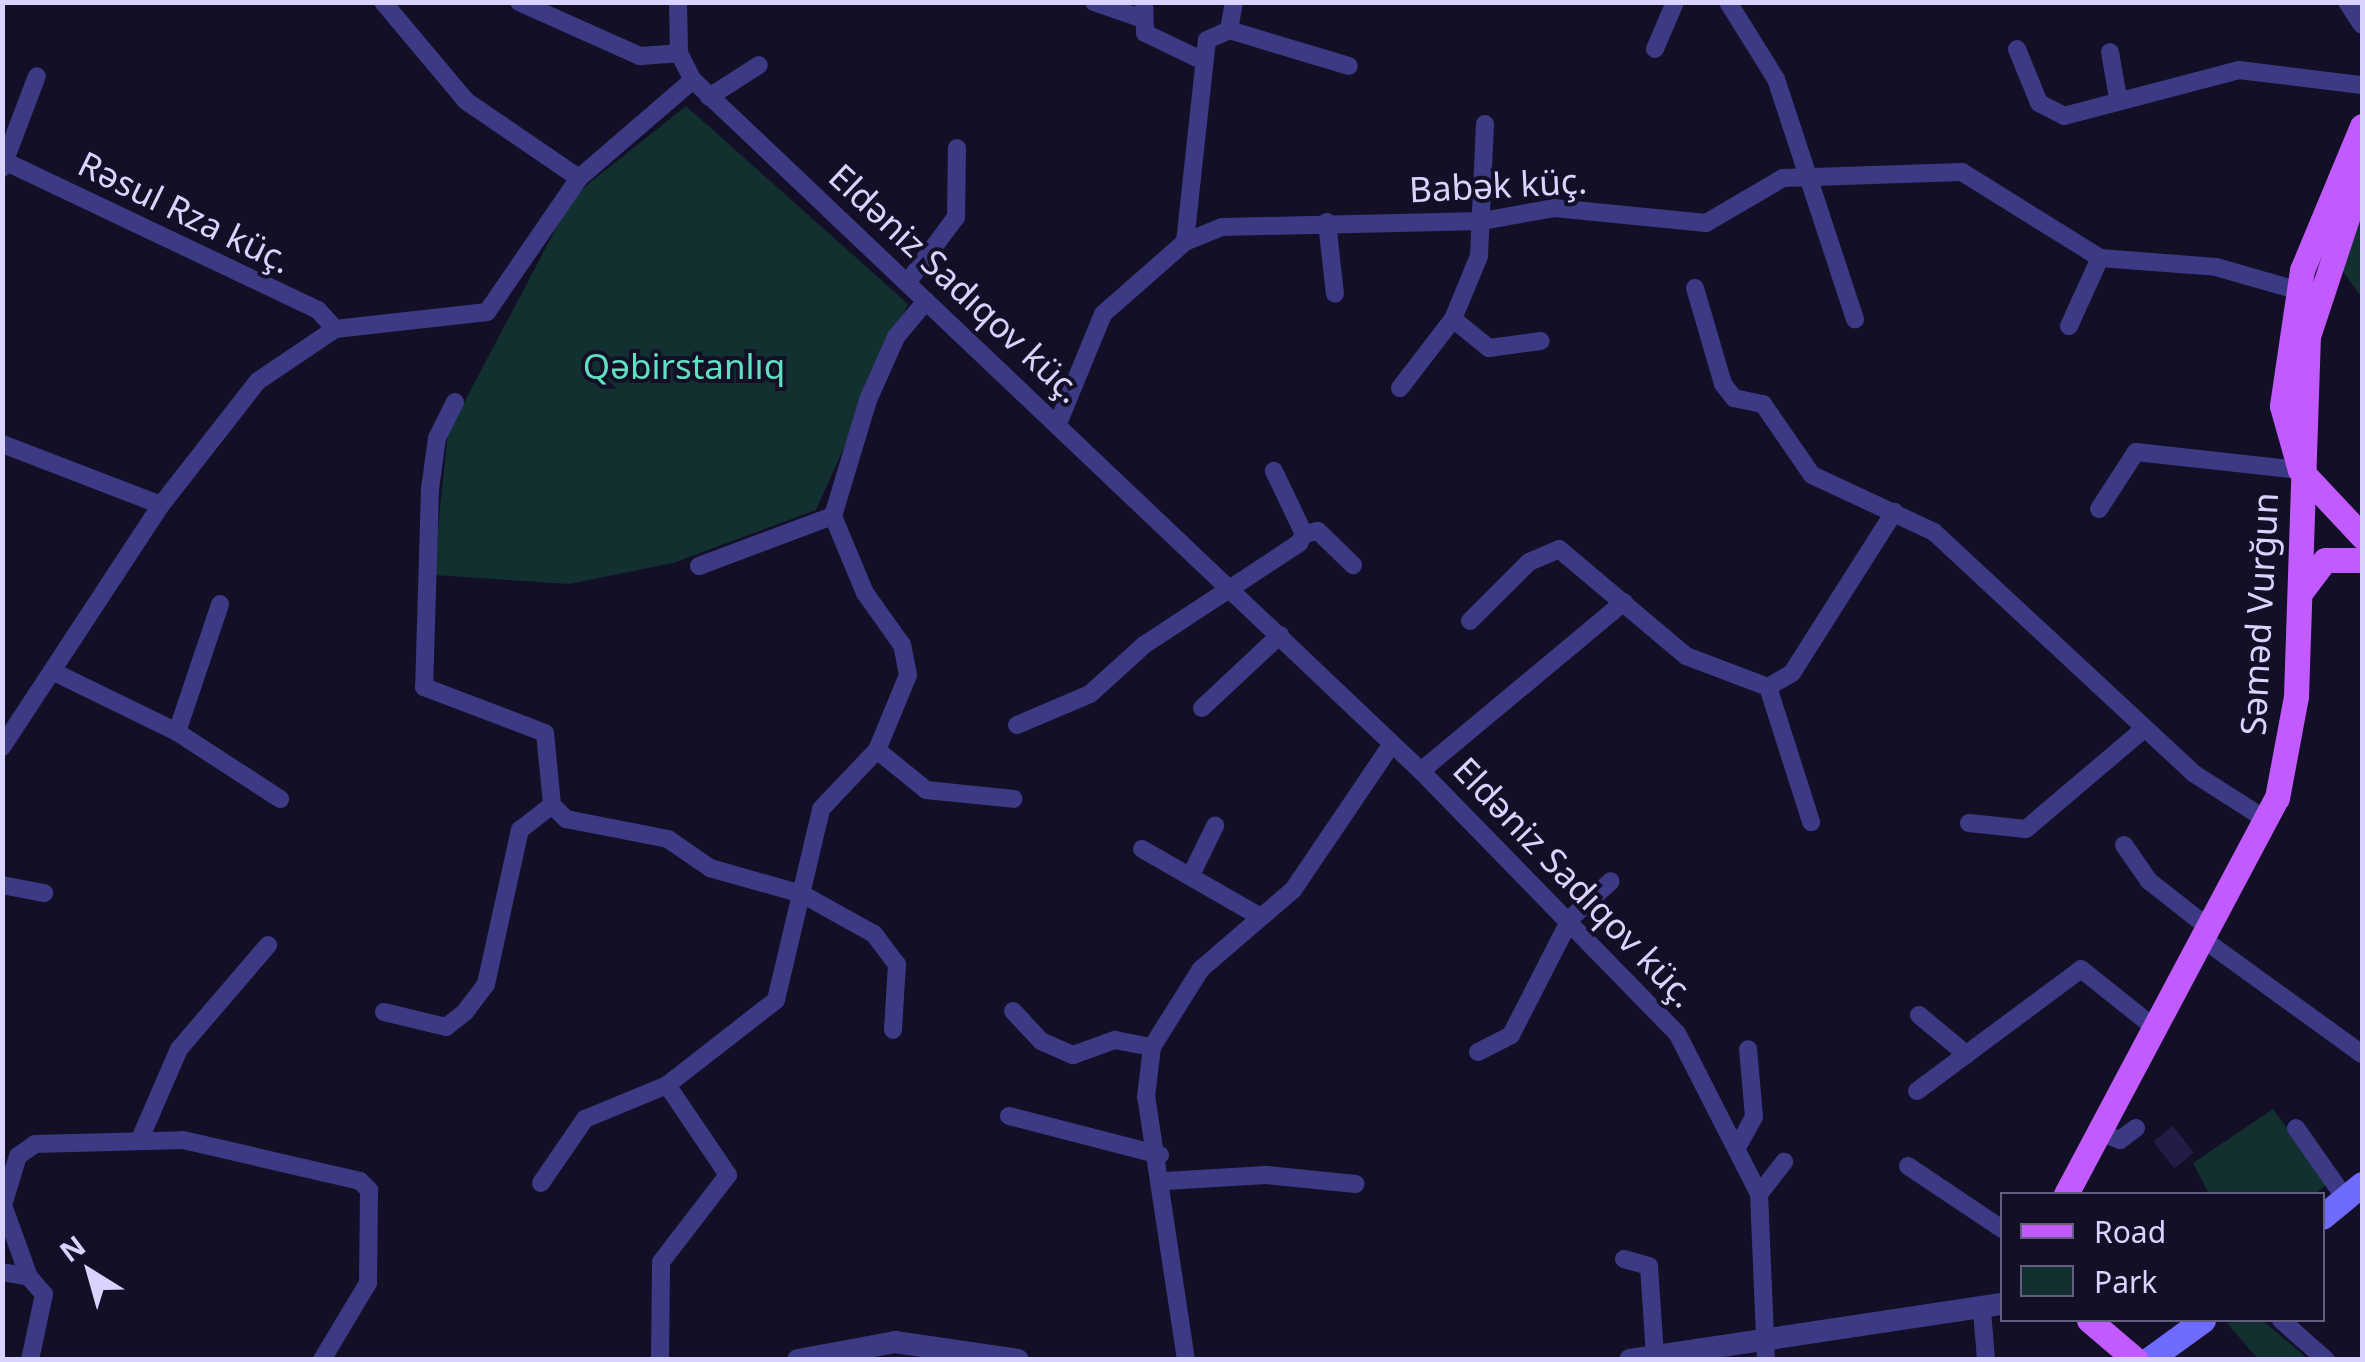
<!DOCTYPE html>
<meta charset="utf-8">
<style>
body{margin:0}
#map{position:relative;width:2365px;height:1362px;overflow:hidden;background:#130f26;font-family:"Noto Sans",sans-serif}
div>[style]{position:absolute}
.green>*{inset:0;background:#12302f}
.building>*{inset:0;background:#241b47;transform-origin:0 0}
.minor>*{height:18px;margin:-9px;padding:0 9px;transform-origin:9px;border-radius:9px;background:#3d3a85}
.tertiary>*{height:22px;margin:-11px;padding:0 11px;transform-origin:11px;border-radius:11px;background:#3d3a85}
.secondary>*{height:25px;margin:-12.5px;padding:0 12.5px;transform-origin:12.5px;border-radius:12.5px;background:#6f6bff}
.primary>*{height:25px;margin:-12.5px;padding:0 12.5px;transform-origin:12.5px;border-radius:12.5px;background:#c25bff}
span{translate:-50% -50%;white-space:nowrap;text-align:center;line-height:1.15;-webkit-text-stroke:8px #130f26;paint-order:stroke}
.street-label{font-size:35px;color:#d9d4ff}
.park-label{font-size:35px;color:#5fe0c0}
.frame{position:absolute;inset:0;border:5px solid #d9d4ff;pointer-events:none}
.legend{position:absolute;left:2000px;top:1192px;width:325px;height:130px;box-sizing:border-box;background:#130f26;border:2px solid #625e7d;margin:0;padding:12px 18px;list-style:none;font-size:30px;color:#d9d4ff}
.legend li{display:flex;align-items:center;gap:20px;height:50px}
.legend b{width:50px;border:2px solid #625e7d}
.north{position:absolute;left:40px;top:1222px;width:100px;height:100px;-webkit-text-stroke:8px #130f26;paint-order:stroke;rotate:323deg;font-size:28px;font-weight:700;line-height:40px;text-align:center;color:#d9d4ff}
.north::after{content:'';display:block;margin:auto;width:35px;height:45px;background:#d9d4ff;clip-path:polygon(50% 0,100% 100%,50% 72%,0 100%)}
</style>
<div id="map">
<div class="green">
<i style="clip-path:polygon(686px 106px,908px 304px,816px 510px,673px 563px,569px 584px,433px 575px,448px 433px,573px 196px)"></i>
<i style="clip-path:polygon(2362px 208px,2362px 298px,2342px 270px)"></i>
<i style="clip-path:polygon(2273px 1109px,2328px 1184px,2315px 1194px,2209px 1194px,2193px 1163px)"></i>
<i style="clip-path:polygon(2262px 1320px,2308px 1359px,2258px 1359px,2227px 1323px)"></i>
</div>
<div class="building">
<i style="left:2173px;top:1126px;width:34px;height:25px;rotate:52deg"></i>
</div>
<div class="minor">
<i style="left:383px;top:2px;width:129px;rotate:50deg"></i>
<i style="left:466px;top:101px;width:137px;rotate:34.3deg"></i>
<i style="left:519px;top:2px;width:133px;rotate:24.1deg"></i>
<i style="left:640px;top:56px;width:39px;rotate:-4deg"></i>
<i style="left:678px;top:2px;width:51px;rotate:88.9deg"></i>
<i style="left:679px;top:53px;width:30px;rotate:63deg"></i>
<i style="left:693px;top:80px;width:1004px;rotate:43.51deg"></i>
<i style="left:1421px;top:771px;width:366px;rotate:45.7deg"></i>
<i style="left:1677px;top:1033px;width:181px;rotate:63deg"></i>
<i style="left:1759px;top:1194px;width:166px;rotate:87.6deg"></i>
<i style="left:1094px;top:2px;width:49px;rotate:19.2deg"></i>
<i style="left:1144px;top:2px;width:31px;rotate:88deg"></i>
<i style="left:1145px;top:33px;width:62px;rotate:25.7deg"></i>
<i style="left:1728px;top:2px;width:91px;rotate:58.1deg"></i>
<i style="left:1776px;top:79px;width:253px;rotate:71.8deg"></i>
<i style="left:2347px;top:2px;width:27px;rotate:57deg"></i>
<i style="left:1229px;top:30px;width:28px;rotate:-80deg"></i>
<i style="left:1655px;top:49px;width:51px;rotate:-66.9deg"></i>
<i style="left:2017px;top:49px;width:58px;rotate:67.8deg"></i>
<i style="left:2039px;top:103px;width:28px;rotate:27deg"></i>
<i style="left:2064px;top:116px;width:181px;rotate:-14.7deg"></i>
<i style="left:2239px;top:70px;width:124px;rotate:7deg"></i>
<i style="left:2110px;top:52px;width:47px;rotate:80.1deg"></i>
<i style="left:709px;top:97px;width:59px;rotate:-32.6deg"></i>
<i style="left:1485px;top:124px;width:132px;rotate:92.6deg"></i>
<i style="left:1479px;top:256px;width:68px;rotate:112.4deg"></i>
<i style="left:1453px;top:319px;width:46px;rotate:38.9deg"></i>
<i style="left:1489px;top:348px;width:52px;rotate:-7.7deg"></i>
<i style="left:2px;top:160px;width:350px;rotate:25.4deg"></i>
<i style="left:318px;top:310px;width:25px;rotate:48deg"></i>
<i style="left:2px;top:168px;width:98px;rotate:-69.2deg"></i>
<i style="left:1327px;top:222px;width:72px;rotate:83.7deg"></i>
<i style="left:1185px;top:242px;width:203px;rotate:-83.8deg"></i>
<i style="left:1207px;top:40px;width:24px;rotate:-24deg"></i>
<i style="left:1229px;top:30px;width:125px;rotate:16.7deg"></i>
<i style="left:907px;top:283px;width:82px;rotate:-53.4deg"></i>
<i style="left:956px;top:217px;width:69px;rotate:-89.2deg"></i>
<i style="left:1695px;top:288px;width:100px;rotate:73.7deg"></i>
<i style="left:1723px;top:384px;width:18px;rotate:52deg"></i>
<i style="left:1734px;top:398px;width:30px;rotate:12deg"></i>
<i style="left:1763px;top:404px;width:86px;rotate:55.4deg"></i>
<i style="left:1812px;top:475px;width:135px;rotate:25deg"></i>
<i style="left:1934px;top:532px;width:354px;rotate:42.9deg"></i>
<i style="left:2193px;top:773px;width:89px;rotate:32.6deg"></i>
<i style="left:2069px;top:326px;width:75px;rotate:-65.5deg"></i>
<i style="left:1400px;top:388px;width:87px;rotate:-52.5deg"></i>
<i style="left:455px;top:402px;width:40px;rotate:116.6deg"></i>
<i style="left:437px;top:438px;width:51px;rotate:97.8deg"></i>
<i style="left:430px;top:489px;width:198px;rotate:91.7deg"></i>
<i style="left:424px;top:687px;width:129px;rotate:20.8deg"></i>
<i style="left:545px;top:733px;width:72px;rotate:84.4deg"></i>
<i style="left:552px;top:805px;width:20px;rotate:45deg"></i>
<i style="left:566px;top:819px;width:104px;rotate:11.1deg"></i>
<i style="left:668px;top:839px;width:51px;rotate:34.6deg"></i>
<i style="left:710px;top:868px;width:96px;rotate:15.8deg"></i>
<i style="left:802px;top:894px;width:82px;rotate:29.1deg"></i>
<i style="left:874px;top:934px;width:38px;rotate:53deg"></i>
<i style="left:897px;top:964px;width:66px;rotate:93.5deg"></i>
<i style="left:1059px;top:421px;width:116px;rotate:-67.6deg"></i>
<i style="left:1103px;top:314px;width:109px;rotate:-41.3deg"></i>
<i style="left:1185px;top:242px;width:40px;rotate:-22deg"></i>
<i style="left:1222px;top:227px;width:260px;rotate:-1.3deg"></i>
<i style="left:1482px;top:221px;width:73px;rotate:-10.2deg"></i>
<i style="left:1554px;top:208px;width:153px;rotate:5.6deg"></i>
<i style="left:1706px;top:223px;width:89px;rotate:-30.3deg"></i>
<i style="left:1783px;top:178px;width:179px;rotate:-1.9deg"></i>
<i style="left:1962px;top:172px;width:163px;rotate:31.9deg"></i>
<i style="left:2100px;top:258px;width:116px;rotate:4.4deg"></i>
<i style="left:2216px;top:267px;width:83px;rotate:16deg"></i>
<i style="left:2px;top:444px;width:170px;rotate:21deg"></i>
<i style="left:2099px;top:509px;width:68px;rotate:-57deg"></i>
<i style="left:2136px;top:452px;width:165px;rotate:6.3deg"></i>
<i style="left:1304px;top:534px;width:14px;rotate:-12deg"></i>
<i style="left:1318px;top:531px;width:49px;rotate:44.2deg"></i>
<i style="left:699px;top:566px;width:143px;rotate:-20.5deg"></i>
<i style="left:1470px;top:621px;width:83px;rotate:-45deg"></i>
<i style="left:1529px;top:562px;width:33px;rotate:-23deg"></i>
<i style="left:1559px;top:549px;width:166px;rotate:40.1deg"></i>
<i style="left:1686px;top:656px;width:88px;rotate:20.7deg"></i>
<i style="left:1768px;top:687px;width:28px;rotate:-30deg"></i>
<i style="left:1792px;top:673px;width:191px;rotate:-57.6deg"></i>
<i style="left:56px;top:673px;width:135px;rotate:26deg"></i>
<i style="left:177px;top:732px;width:123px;rotate:33deg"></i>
<i style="left:1768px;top:687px;width:142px;rotate:72.3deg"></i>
<i style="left:1202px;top:708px;width:107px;rotate:-43.1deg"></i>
<i style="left:1017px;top:725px;width:79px;rotate:-23deg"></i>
<i style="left:1090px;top:694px;width:73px;rotate:-42.2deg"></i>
<i style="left:1144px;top:645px;width:186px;rotate:-33.3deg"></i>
<i style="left:1299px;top:543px;width:10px;rotate:-61deg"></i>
<i style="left:1304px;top:534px;width:70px;rotate:-115.5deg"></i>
<i style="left:177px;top:732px;width:135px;rotate:-71.4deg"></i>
<i style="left:2px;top:747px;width:290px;rotate:-56.7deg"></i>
<i style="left:161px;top:505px;width:157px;rotate:-52deg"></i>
<i style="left:258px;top:381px;width:93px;rotate:-34deg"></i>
<i style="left:335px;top:329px;width:153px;rotate:-6.4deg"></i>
<i style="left:487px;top:312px;width:163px;rotate:-55.5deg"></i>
<i style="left:579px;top:178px;width:150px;rotate:-40.7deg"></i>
<i style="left:877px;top:750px;width:63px;rotate:39.2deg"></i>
<i style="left:926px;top:790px;width:88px;rotate:5.8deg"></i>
<i style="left:1421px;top:771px;width:264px;rotate:-39.8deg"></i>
<i style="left:1969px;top:823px;width:57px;rotate:6deg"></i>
<i style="left:2026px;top:829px;width:156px;rotate:-40.3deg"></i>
<i style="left:2124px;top:845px;width:44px;rotate:55.2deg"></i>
<i style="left:2149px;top:881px;width:76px;rotate:38.1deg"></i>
<i style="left:1142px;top:849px;width:135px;rotate:29.8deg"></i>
<i style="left:1191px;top:875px;width:55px;rotate:-63.9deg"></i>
<i style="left:2px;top:885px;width:43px;rotate:10.8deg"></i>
<i style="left:2203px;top:939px;width:196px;rotate:35.9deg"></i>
<i style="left:1013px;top:1011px;width:41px;rotate:47deg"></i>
<i style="left:1041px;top:1041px;width:35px;rotate:24deg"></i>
<i style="left:1073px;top:1055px;width:45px;rotate:-19.7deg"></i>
<i style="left:1115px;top:1040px;width:38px;rotate:11deg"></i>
<i style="left:384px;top:1012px;width:64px;rotate:13.6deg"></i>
<i style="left:446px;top:1027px;width:24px;rotate:-38deg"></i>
<i style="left:465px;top:1012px;width:35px;rotate:-53deg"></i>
<i style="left:486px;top:984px;width:158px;rotate:-77.6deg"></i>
<i style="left:520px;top:830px;width:41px;rotate:-38deg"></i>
<i style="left:1919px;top:1015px;width:62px;rotate:39.8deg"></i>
<i style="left:1478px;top:1052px;width:37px;rotate:-27deg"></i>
<i style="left:1511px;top:1035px;width:131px;rotate:-62.9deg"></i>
<i style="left:1571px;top:918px;width:54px;rotate:-42.8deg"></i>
<i style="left:1917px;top:1091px;width:204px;rotate:-36.6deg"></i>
<i style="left:2081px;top:969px;width:95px;rotate:38.6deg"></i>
<i style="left:1009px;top:1116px;width:156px;rotate:14.5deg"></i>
<i style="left:2296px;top:1128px;width:85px;rotate:55deg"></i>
<i style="left:2100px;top:1132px;width:22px;rotate:22deg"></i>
<i style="left:2120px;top:1140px;width:20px;rotate:-37deg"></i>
<i style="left:140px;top:1139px;width:98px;rotate:-66.6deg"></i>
<i style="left:179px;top:1049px;width:137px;rotate:-49.4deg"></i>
<i style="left:1739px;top:1144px;width:31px;rotate:-61deg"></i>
<i style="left:1754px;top:1117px;width:68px;rotate:-95deg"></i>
<i style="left:1908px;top:1166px;width:113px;rotate:33.8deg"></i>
<i style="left:1165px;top:1181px;width:101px;rotate:-3.4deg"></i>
<i style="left:1266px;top:1175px;width:90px;rotate:5.7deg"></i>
<i style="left:541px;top:1183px;width:78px;rotate:-55.5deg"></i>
<i style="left:585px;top:1119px;width:89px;rotate:-22.5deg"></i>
<i style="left:1759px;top:1194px;width:41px;rotate:-52deg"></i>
<i style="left:1624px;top:1259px;width:26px;rotate:16deg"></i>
<i style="left:1649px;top:1266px;width:90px;rotate:86.2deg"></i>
<i style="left:2px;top:1272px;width:27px;rotate:10deg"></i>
<i style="left:29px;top:1277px;width:23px;rotate:49deg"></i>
<i style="left:44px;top:1294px;width:67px;rotate:102deg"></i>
<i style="left:29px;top:1277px;width:77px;rotate:-109.9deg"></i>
<i style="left:3px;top:1205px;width:51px;rotate:-73deg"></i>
<i style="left:18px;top:1156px;width:21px;rotate:-35deg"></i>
<i style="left:35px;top:1144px;width:148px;rotate:-1.5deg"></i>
<i style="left:183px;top:1140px;width:182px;rotate:13deg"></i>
<i style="left:360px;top:1181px;width:13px;rotate:45deg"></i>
<i style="left:369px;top:1190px;width:93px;rotate:90.6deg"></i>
<i style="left:368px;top:1283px;width:90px;rotate:120.9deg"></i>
<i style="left:1982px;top:1311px;width:49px;rotate:85.3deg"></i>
<i style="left:2281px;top:1320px;width:60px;rotate:41.6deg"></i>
<i style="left:660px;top:1360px;width:98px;rotate:-89.4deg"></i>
<i style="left:661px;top:1262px;width:110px;rotate:-52.4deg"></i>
<i style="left:728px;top:1175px;width:109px;rotate:-124.1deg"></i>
<i style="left:667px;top:1085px;width:138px;rotate:-37.9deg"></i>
<i style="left:776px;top:1000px;width:196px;rotate:-76.7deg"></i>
<i style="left:821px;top:809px;width:81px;rotate:-46.5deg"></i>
<i style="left:877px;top:750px;width:81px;rotate:-67.5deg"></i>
<i style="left:908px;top:675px;width:31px;rotate:-101deg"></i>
<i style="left:902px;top:645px;width:64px;rotate:-125.4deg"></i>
<i style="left:865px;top:593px;width:83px;rotate:-112.6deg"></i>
<i style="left:833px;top:516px;width:121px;rotate:-73.2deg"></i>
<i style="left:868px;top:400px;width:69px;rotate:-66deg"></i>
<i style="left:896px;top:337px;width:47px;rotate:-50.2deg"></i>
<i style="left:1186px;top:1360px;width:266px;rotate:-98.6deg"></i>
<i style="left:1146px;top:1097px;width:50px;rotate:-83.2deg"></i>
<i style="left:1152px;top:1047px;width:92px;rotate:-57.9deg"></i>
<i style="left:1201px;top:969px;width:121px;rotate:-40.7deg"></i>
<i style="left:1293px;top:890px;width:176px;rotate:-55.9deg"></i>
</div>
<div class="tertiary">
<i style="left:798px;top:1360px;width:99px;rotate:-10.5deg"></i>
<i style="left:895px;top:1342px;width:124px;rotate:8.3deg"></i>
<i style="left:1630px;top:1360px;width:376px;rotate:-8.6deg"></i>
</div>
<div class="secondary">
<i style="left:2322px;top:1217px;width:52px;rotate:-39.5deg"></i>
<i style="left:2148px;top:1360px;width:68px;rotate:-36deg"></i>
</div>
<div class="primary">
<i style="left:2362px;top:126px;width:156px;rotate:112.6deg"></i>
<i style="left:2302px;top:270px;width:137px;rotate:98.4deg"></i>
<i style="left:2282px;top:406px;width:66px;rotate:74.3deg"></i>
<i style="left:2300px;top:470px;width:91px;rotate:46.8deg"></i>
<i style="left:2300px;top:593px;width:41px;rotate:-52.9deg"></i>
<i style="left:2325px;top:560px;width:37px"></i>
<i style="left:2066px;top:1194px;width:449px;rotate:-62deg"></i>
<i style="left:2277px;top:798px;width:104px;rotate:-79.4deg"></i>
<i style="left:2296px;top:696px;width:360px;rotate:-88.1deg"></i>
<i style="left:2308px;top:336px;width:172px;rotate:-71.7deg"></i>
<i style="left:2089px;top:1320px;width:62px;rotate:40.4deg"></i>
</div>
<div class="street-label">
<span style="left:1498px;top:185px;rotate:-3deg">Babək küç.</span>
<span style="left:185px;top:212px;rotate:26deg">Rəsul Rza küç.</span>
<span style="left:956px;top:283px;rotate:43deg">Eldəniz Sadıqov küç.</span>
<span style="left:2259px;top:614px;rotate:-87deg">Səməd Vurğun</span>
<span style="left:1575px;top:882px;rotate:46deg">Eldəniz Sadıqov küç.</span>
</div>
<div class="park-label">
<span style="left:684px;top:366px">Qəbirstanlıq</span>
</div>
<div class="frame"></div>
<ul class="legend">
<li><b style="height:12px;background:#c25bff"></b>Road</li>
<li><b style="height:28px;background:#12302f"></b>Park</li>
</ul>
<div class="north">N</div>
</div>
